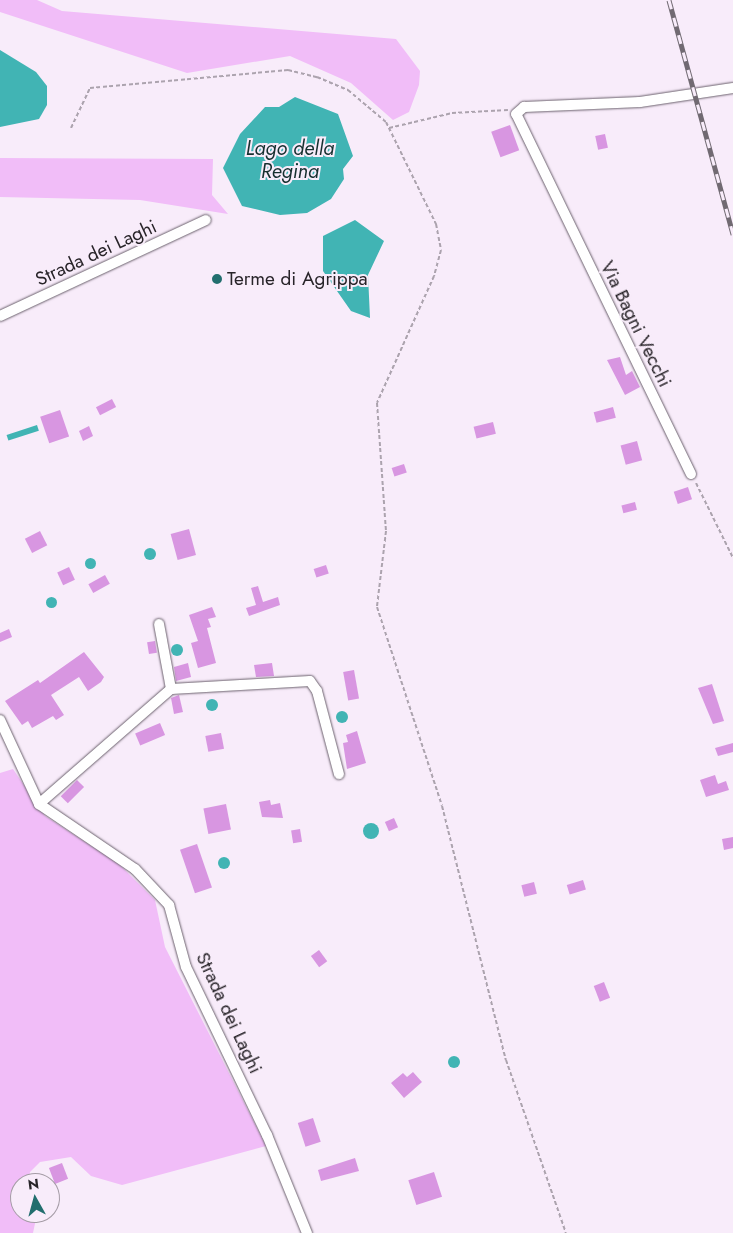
<!DOCTYPE html>
<style>
body{margin:0}
#map{position:relative;width:733px;height:1233px;overflow:hidden;background:#f8ecfa;font-family:Jost,sans-serif}
div>[style]{position:absolute}
.green>*{inset:0;background:#f1bdf8}
.water>*{inset:0;background:#41b4b4;transform-origin:0 0}
.round{border-radius:50%}
.building>*{inset:0;background:#d896e1;transform-origin:0 0}
.path>*{height:2px;margin-top:-1px;transform-origin:0;background:repeating-linear-gradient(90deg,#aca3ae 0 4px,transparent 0 6.5px)}
.roads{filter:drop-shadow(0 0 1px #6c626e) drop-shadow(0 0 1px #6c626e)}
.minor>*{height:10px;margin:-5px;padding:0 5px;transform-origin:5px;border-radius:5px;background:#fff}
.rail>*{height:5px;margin-top:-2.5px;transform-origin:0;background:repeating-linear-gradient(90deg,#f8ecfa 0 9px,#716a72 0 18px);box-sizing:border-box;border-block:1px solid #716a72}
.dots>*{width:14px;height:14px;translate:-50% -50%;box-sizing:border-box;border:2px solid #f8ecfa;border-radius:50%}
span{translate:-50% -50%;white-space:nowrap;text-align:center;line-height:1.15;-webkit-text-stroke:4px #f8ecfa;paint-order:stroke}
.street-label{font-size:19px;color:#282429}
.poi-label{font-size:19px;color:#282429}
.left{translate:0 -50%;text-align:left}
.water-label{font-size:20px;color:#162f2f;font-style:italic}
.north{position:absolute;left:10px;top:1173px;width:50px;height:50px;box-sizing:border-box;background:#f8ecfa;border:1px solid #a59ca6;border-radius:50%;rotate:353deg;font-size:14px;font-weight:700;line-height:20px;text-align:center;color:#282429}
.north::after{content:'';display:block;margin:auto;width:18px;height:22px;background:#226e6e;clip-path:polygon(50% 0,100% 100%,50% 72%,0 100%)}
</style>
<div id="map">
<div class="green">
<i style="clip-path:polygon(0 0,37px 0,62px 11px,396px 39px,420px 71px,419px 85px,409px 112px,393px 120px,351px 83px,290px 56px,187px 73px,0 12px)"></i>
<i style="clip-path:polygon(0 158px,213px 159px,212px 195px,228px 214px,140px 200px,0 197px)"></i>
<i style="clip-path:polygon(13px 769px,45px 816px,119px 864px,155px 900px,165px 947px,266px 1146px,122px 1185px,91px 1176px,71px 1157px,40px 1162px,30px 1172px,28px 1183px,20px 1183px,20px 1213px,37px 1214px,33px 1233px,0 1233px,0 773px)"></i>
</div>
<div class="water">
<i style="clip-path:polygon(0 50px,36px 72px,47px 86px,47px 105px,39px 119px,0 127px)"></i>
<i style="clip-path:polygon(295px 97px,338px 114px,353px 156px,343px 169px,344px 179px,331px 199px,307px 213px,280px 215px,242px 206px,223px 168px,240px 134px,265px 107px,279px 107px)"></i>
<i style="clip-path:polygon(355px 220px,384px 241px,368px 275px,370px 318px,351px 311px,323px 271px,323px 236px)"></i>
<i style="left:37px;top:425px;width:6px;height:32px;rotate:72deg"></i>
<i class="round" style="left:144px;top:548px;width:12px;height:12px"></i>
<i class="round" style="left:84.5px;top:557.5px;width:11px;height:11px"></i>
<i class="round" style="left:45.5px;top:596.5px;width:11px;height:11px"></i>
<i class="round" style="left:171px;top:644px;width:12px;height:12px"></i>
<i class="round" style="left:206px;top:699px;width:12px;height:12px"></i>
<i class="round" style="left:336px;top:711px;width:12px;height:12px"></i>
<i class="round" style="left:363px;top:823px;width:16px;height:16px"></i>
<i class="round" style="left:218px;top:857px;width:12px;height:12px"></i>
<i class="round" style="left:448px;top:1056px;width:12px;height:12px"></i>
</div>
<div class="building">
<i style="left:510px;top:125px;width:27px;height:20px;rotate:70deg"></i>
<i style="left:605px;top:134px;width:14px;height:10px;rotate:78deg"></i>
<i style="clip-path:polygon(620px 357px,626px 375px,632px 371px,640px 387px,625px 395px,607px 360px)"></i>
<i style="left:112px;top:399px;width:9px;height:18px;rotate:63deg"></i>
<i style="left:613px;top:407px;width:11px;height:20px;rotate:75deg"></i>
<i style="left:60px;top:410px;width:28px;height:21px;rotate:71deg"></i>
<i style="left:493px;top:422px;width:12px;height:20px;rotate:76deg"></i>
<i style="clip-path:polygon(89px 426px,93px 436px,83px 441px,79px 431px)"></i>
<i style="left:637px;top:441px;width:20px;height:17px;rotate:75deg"></i>
<i style="left:404px;top:464px;width:9px;height:13px;rotate:72deg"></i>
<i style="left:688px;top:487px;width:13px;height:15px;rotate:72deg"></i>
<i style="left:635px;top:502px;width:8px;height:14px;rotate:76deg"></i>
<i style="left:189px;top:529px;width:27px;height:19px;rotate:75deg"></i>
<i style="left:40px;top:531px;width:16px;height:17px;rotate:63deg"></i>
<i style="left:326px;top:565px;width:9px;height:13px;rotate:72deg"></i>
<i style="left:69px;top:567px;width:14px;height:13px;rotate:65deg"></i>
<i style="left:105px;top:575px;width:10px;height:19px;rotate:61deg"></i>
<i style="clip-path:polygon(258px 586px,263px 602px,278px 597px,280px 605px,249px 616px,246px 608px,256px 605px,251px 588px)"></i>
<i style="clip-path:polygon(212px 607px,216px 617px,208px 619px,211px 627px,207px 628px,216px 663px,198px 668px,191px 643px,198px 641px,189px 615px)"></i>
<i style="clip-path:polygon(9px 629px,12px 637px,0 642px,0 633px)"></i>
<i style="left:155px;top:641px;width:12px;height:8px;rotate:81deg"></i>
<i style="clip-path:polygon(84px 652px,104px 677px,101px 682px,88px 691px,79px 677px,51px 695px,64px 715px,56px 720px,53px 716px,32px 728px,28px 721px,22px 725px,5px 701px,38px 680px,40px 683px)"></i>
<i style="clip-path:polygon(188px 663px,191px 677px,176px 681px,174px 667px)"></i>
<i style="clip-path:polygon(272px 663px,274px 676px,256px 677px,254px 665px)"></i>
<i style="left:354px;top:670px;width:29px;height:11px;rotate:80deg"></i>
<i style="clip-path:polygon(712px 684px,724px 721px,713px 724px,698px 688px)"></i>
<i style="clip-path:polygon(179px 695px,183px 712px,174px 714px,171px 698px)"></i>
<i style="left:160px;top:723px;width:13px;height:27px;rotate:67deg"></i>
<i style="clip-path:polygon(357px 731px,366px 763px,347px 769px,343px 743px,348px 742px,346px 735px)"></i>
<i style="left:221px;top:733px;width:16px;height:16px;rotate:79deg"></i>
<i style="clip-path:polygon(733px 743px,733px 752px,718px 756px,715px 748px)"></i>
<i style="clip-path:polygon(715px 775px,718px 784px,726px 781px,729px 790px,706px 797px,700px 780px)"></i>
<i style="left:77px;top:780px;width:10px;height:23px;rotate:45deg"></i>
<i style="clip-path:polygon(270px 800px,271px 805px,280px 803px,283px 818px,262px 817px,259px 802px)"></i>
<i style="left:226px;top:804px;width:26px;height:23px;rotate:79deg"></i>
<i style="left:394px;top:818px;width:10px;height:10px;rotate:66deg"></i>
<i style="left:300px;top:829px;width:13px;height:9px;rotate:81deg"></i>
<i style="clip-path:polygon(733px 837px,733px 848px,724px 850px,722px 839px)"></i>
<i style="left:197px;top:844px;width:46px;height:18px;rotate:71deg"></i>
<i style="left:583px;top:880px;width:10px;height:17px;rotate:73deg"></i>
<i style="left:534px;top:882px;width:12px;height:13px;rotate:76deg"></i>
<i style="left:319px;top:950px;width:14px;height:10px;rotate:54deg"></i>
<i style="left:604px;top:982px;width:17px;height:11px;rotate:69deg"></i>
<i style="clip-path:polygon(413px 1072px,422px 1082px,404px 1098px,391px 1083px,403px 1073px,407px 1077px)"></i>
<i style="left:313px;top:1118px;width:25px;height:16px;rotate:72deg"></i>
<i style="clip-path:polygon(355px 1158px,359px 1171px,321px 1181px,318px 1170px)"></i>
<i style="left:62px;top:1163px;width:17px;height:14px;rotate:69deg"></i>
<i style="left:434px;top:1172px;width:26px;height:27px;rotate:72deg"></i>
</div>
<div class="path">
<i style="left:71px;top:128px;width:44px;rotate:-64.6deg"></i>
<i style="left:90px;top:88px;width:199px;rotate:-5.2deg"></i>
<i style="left:288px;top:70px;width:30px;rotate:14deg"></i>
<i style="left:317px;top:77px;width:34px;rotate:23deg"></i>
<i style="left:348px;top:90px;width:50px;rotate:40.1deg"></i>
<i style="left:386px;top:122px;width:114px;rotate:63.9deg"></i>
<i style="left:436px;top:224px;width:26px;rotate:79deg"></i>
<i style="left:441px;top:250px;width:27px;rotate:105deg"></i>
<i style="left:434px;top:276px;width:139px;rotate:114.2deg"></i>
<i style="left:377px;top:403px;width:128px;rotate:86deg"></i>
<i style="left:386px;top:531px;width:77px;rotate:96.8deg"></i>
<i style="left:377px;top:607px;width:209px;rotate:71.9deg"></i>
<i style="left:442px;top:806px;width:262px;rotate:75.9deg"></i>
<i style="left:506px;top:1060px;width:183px;rotate:70.9deg"></i>
<i style="left:389px;top:128px;width:65px;rotate:-13.4deg"></i>
<i style="left:452px;top:113px;width:56px;rotate:-3.1deg"></i>
<i style="left:696px;top:483px;width:84px;rotate:63.7deg"></i>
</div>
<div class="roads">
<div class="minor">
<i style="left:0;top:316px;width:227px;rotate:-25deg"></i>
<i style="left:691px;top:474px;width:400px;rotate:-115.9deg"></i>
<i style="left:516px;top:114px;width:11px;rotate:-41deg"></i>
<i style="left:524px;top:107px;width:116px;rotate:-2.5deg"></i>
<i style="left:640px;top:102px;width:94px;rotate:-8.6deg"></i>
<i style="left:159px;top:624px;width:66px;rotate:79.5deg"></i>
<i style="left:0;top:720px;width:93px;rotate:65.1deg"></i>
<i style="left:39px;top:804px;width:116px;rotate:34.1deg"></i>
<i style="left:135px;top:869px;width:50px;rotate:46.6deg"></i>
<i style="left:169px;top:905px;width:64px;rotate:74.7deg"></i>
<i style="left:186px;top:967px;width:187px;rotate:64.3deg"></i>
<i style="left:267px;top:1135px;width:106px;rotate:67.8deg"></i>
<i style="left:39px;top:804px;width:175px;rotate:-41.1deg"></i>
<i style="left:171px;top:689px;width:139px;rotate:-3.3deg"></i>
<i style="left:310px;top:681px;width:12px;rotate:55deg"></i>
<i style="left:317px;top:691px;width:86px;rotate:75.2deg"></i>
</div>
</div>
<div class="rail">
<i style="left:669px;top:0;width:243px;rotate:74.7deg"></i>
</div>
<div class="dots">
<i style="left:217px;top:279px;background:#226e6e"></i>
</div>
<div class="street-label">
<span style="left:96px;top:253px;rotate:-25deg">Strada dei Laghi</span>
<span style="left:636px;top:324px;rotate:64deg">Via Bagni Vecchi</span>
<span style="left:229px;top:1013px;rotate:65deg">Strada dei Laghi</span>
</div>
<div class="poi-label">
<span class="left" style="left:227px;top:279px">Terme di Agrippa</span>
</div>
<div class="water-label">
<span style="left:290px;top:160px">Lago della<br>Regina</span>
</div>
<div class="north">N</div>
</div>
